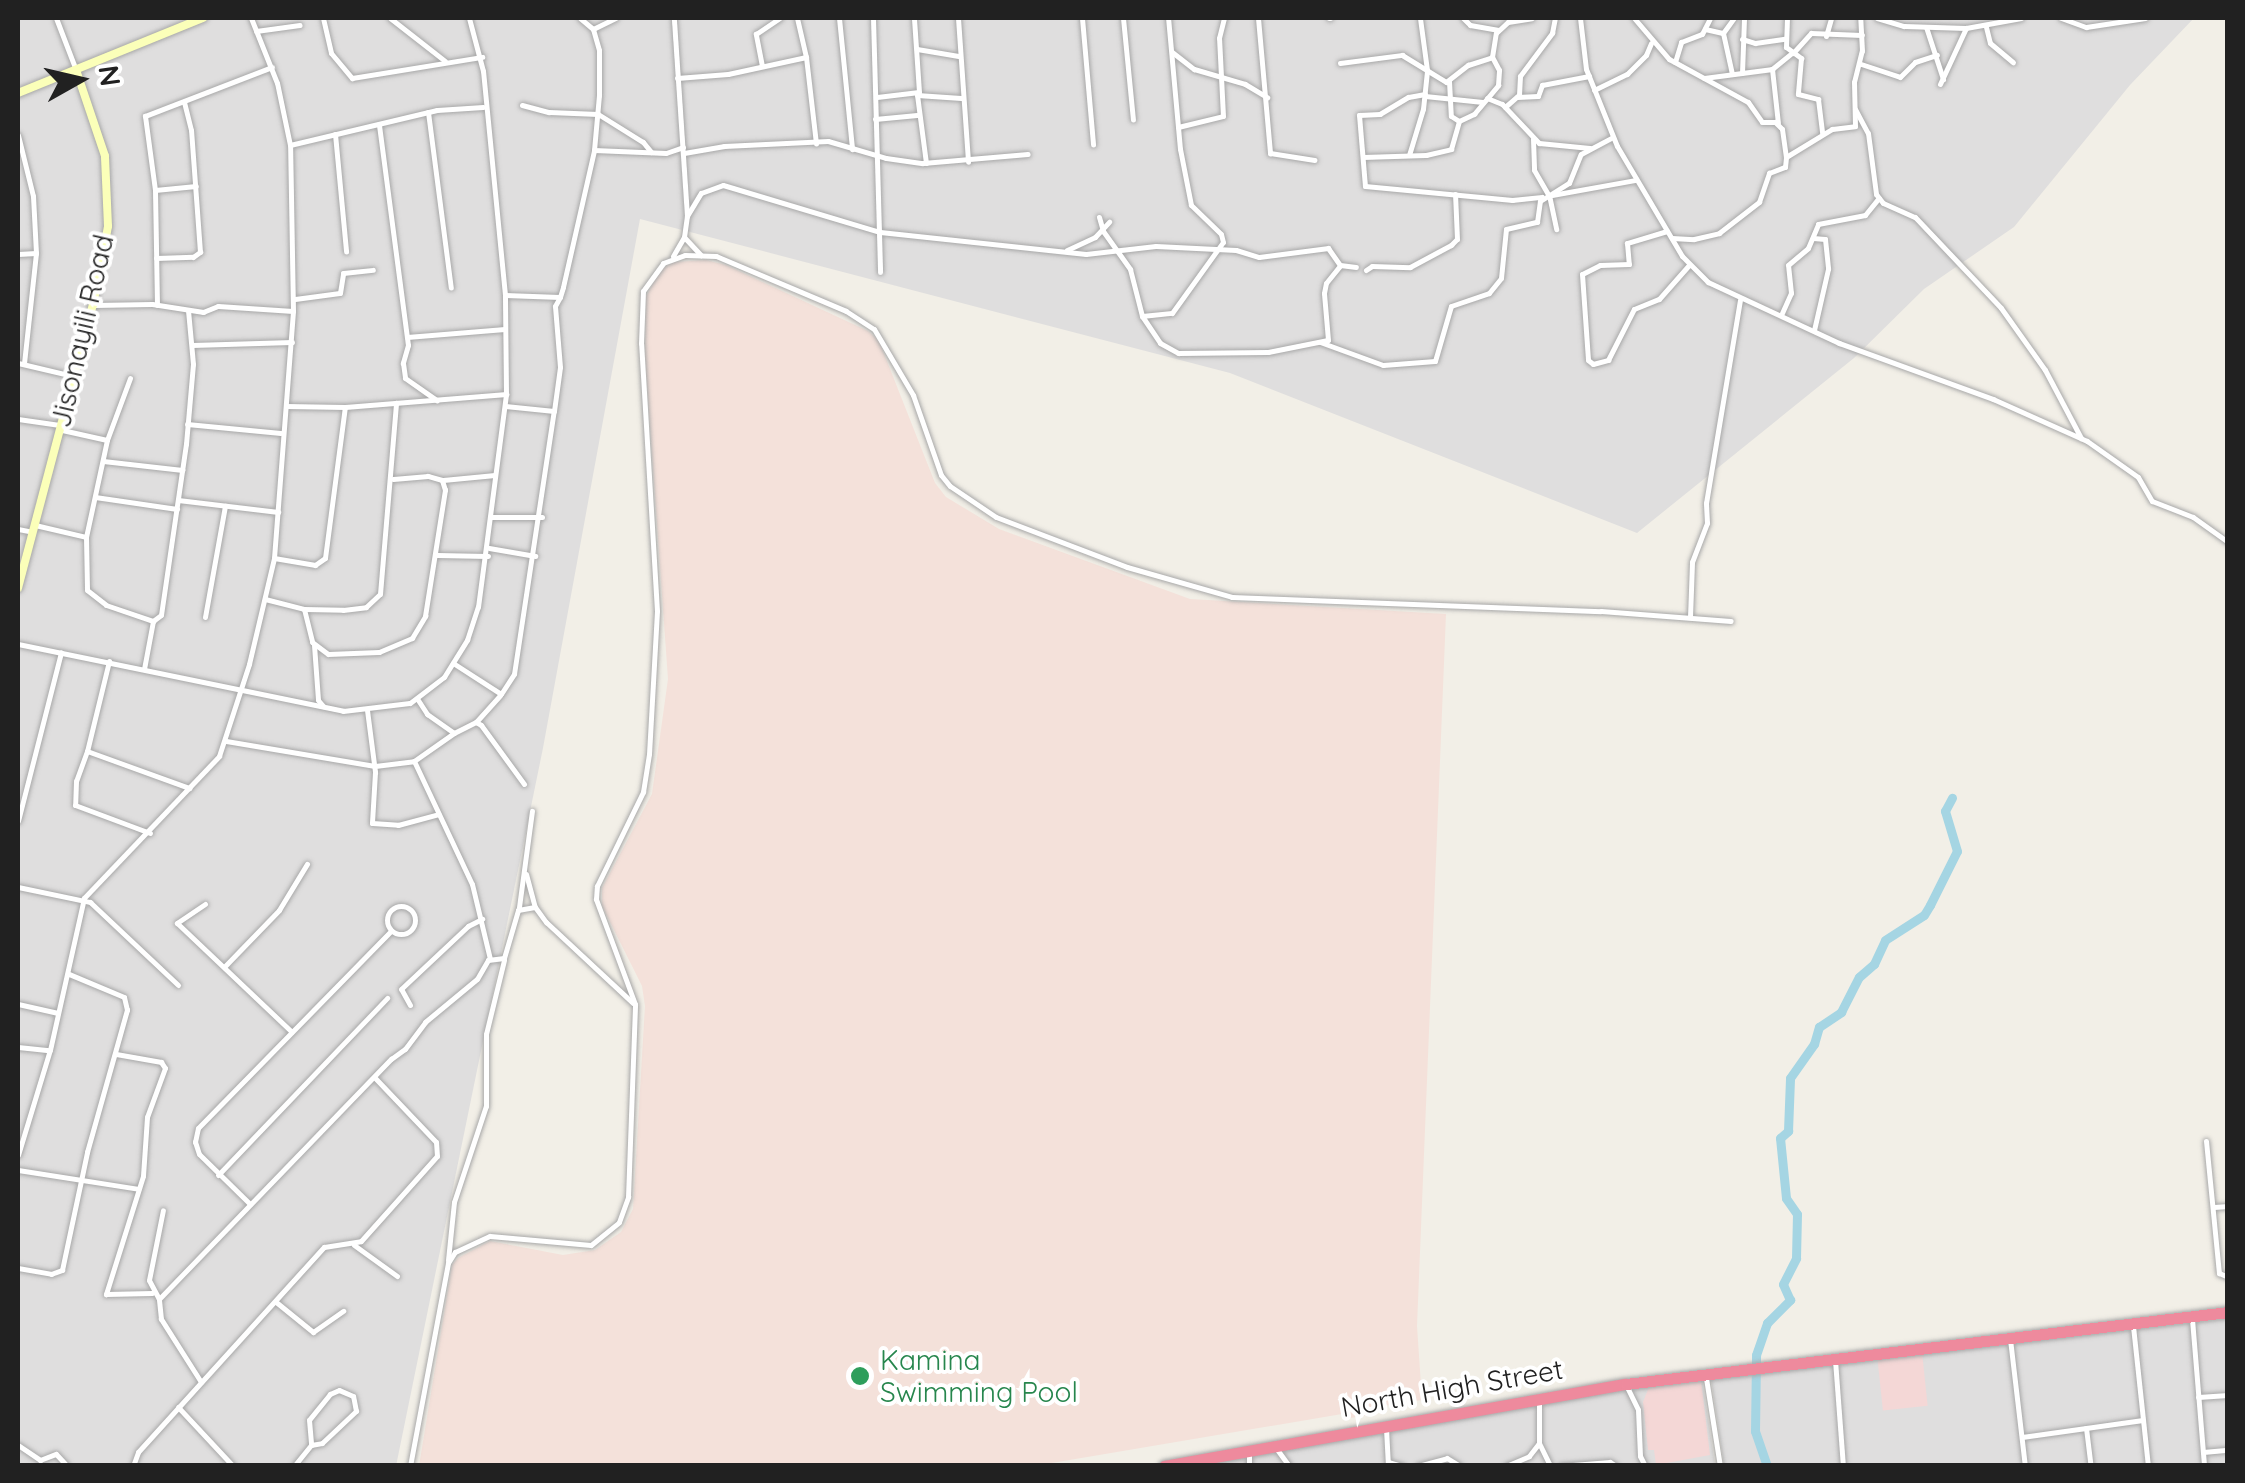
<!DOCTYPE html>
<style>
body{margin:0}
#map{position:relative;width:2245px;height:1483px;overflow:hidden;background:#f2efe7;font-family:Quicksand,sans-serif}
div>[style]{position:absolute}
.residential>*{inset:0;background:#dfdede}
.commercial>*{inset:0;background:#f4d7d6;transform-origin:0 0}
.military>*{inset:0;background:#f4e1da}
.river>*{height:9px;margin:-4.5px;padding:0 4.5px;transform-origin:4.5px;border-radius:4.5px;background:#a5d5e3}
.roads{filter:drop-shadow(0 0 2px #a8a8a8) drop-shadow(0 0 2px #a8a8a8)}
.street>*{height:5px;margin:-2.5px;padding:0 2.5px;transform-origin:2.5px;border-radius:2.5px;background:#fff}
.street>.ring{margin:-2.5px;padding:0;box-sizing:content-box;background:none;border:5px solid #fff;border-radius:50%}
.secondary>*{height:8px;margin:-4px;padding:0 4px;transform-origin:4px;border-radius:4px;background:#fbffb9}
.highway>*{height:11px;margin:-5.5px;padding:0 5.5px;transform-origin:5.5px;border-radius:5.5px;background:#ee8a9d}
.dots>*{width:28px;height:28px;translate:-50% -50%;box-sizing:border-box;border:5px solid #fff;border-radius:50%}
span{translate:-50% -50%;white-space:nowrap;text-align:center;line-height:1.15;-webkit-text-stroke:8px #fff;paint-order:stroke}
.street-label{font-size:28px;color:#212121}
.leisure-label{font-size:28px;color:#27864d}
.left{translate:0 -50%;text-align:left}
.frame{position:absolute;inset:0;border:20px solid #212121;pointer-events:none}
.north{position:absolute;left:30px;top:30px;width:100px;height:100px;-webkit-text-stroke:8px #fff;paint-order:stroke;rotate:82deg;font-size:28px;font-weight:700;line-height:40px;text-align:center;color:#212121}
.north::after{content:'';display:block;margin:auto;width:35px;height:45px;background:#212121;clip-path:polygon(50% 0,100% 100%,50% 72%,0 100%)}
</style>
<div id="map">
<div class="residential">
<i style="clip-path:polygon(18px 18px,2194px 18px,2130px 85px,2014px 227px,1924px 289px,1854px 358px,1637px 533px,1230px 373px,640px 219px,543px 748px,396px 1466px,18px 1465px)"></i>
<i style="clip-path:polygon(2227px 1319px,2227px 1465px,1724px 1465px,1711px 1378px)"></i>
<i style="clip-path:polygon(1701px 1372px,1715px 1465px,1150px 1466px)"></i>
</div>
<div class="commercial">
<i style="left:1922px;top:1352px;width:54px;height:45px;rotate:84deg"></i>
<i style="clip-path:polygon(1701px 1380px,1710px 1455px,1656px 1465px,1654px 1450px,1648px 1450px,1643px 1402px,1649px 1387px)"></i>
</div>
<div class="military">
<i style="clip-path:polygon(706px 260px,726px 265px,868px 331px,879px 341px,935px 483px,946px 497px,999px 529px,1190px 599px,1446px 614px,1417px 1326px,1422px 1400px,1377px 1407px,1378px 1414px,1343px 1419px,1342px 1414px,1040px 1465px,419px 1466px,452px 1265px,458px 1258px,490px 1241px,563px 1255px,595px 1250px,621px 1232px,633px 1209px,645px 1006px,642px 986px,602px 906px,602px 888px,652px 794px,668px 679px,645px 356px,646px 297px,660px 270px,674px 262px)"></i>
</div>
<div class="river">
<i style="left:1767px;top:1466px;width:37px;rotate:-109deg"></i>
<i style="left:1755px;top:1431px;width:76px;rotate:-89.2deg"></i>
<i style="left:1756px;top:1355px;width:34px;rotate:-71deg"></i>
<i style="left:1767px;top:1323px;width:33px;rotate:-45deg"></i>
<i style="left:1790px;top:1300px;width:17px;rotate:-114deg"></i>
<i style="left:1783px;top:1284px;width:29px;rotate:-63deg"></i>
<i style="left:1796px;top:1258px;width:44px;rotate:-88.7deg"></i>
<i style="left:1797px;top:1214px;width:19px;rotate:-125deg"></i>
<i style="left:1786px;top:1198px;width:60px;rotate:-95.7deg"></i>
<i style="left:1780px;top:1138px;width:11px;rotate:-41deg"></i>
<i style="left:1788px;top:1131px;width:53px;rotate:-87.8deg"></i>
<i style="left:1790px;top:1078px;width:42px;rotate:-54.8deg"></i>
<i style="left:1814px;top:1044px;width:18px;rotate:-74deg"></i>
<i style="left:1819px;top:1027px;width:27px;rotate:-34deg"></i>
<i style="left:1841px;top:1012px;width:39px;rotate:-63deg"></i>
<i style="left:1859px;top:977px;width:20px;rotate:-41deg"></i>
<i style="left:1874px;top:964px;width:26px;rotate:-65deg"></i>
<i style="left:1885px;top:940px;width:46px;rotate:-32.7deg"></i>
<i style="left:1924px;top:915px;width:12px;rotate:-59deg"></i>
<i style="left:1930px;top:905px;width:60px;rotate:-63.4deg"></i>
<i style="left:1957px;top:851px;width:42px;rotate:-106.7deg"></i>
<i style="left:1945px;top:811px;width:15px;rotate:-62deg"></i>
</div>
<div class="roads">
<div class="street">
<i style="left:56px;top:18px;width:56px;rotate:69deg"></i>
<i style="left:323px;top:18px;width:36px;rotate:77deg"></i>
<i style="left:331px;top:53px;width:33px;rotate:50deg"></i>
<i style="left:352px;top:78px;width:132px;rotate:-9.2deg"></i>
<i style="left:390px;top:18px;width:70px;rotate:38deg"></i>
<i style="left:797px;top:18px;width:40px;rotate:77deg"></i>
<i style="left:806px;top:57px;width:87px;rotate:83.4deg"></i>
<i style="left:839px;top:18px;width:132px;rotate:84.3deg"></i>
<i style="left:873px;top:18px;width:254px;rotate:88.4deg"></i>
<i style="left:958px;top:18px;width:144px;rotate:86deg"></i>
<i style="left:1082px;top:18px;width:127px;rotate:85deg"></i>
<i style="left:1123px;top:18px;width:102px;rotate:84.4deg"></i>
<i style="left:1258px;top:18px;width:136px;rotate:84.9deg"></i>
<i style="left:1270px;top:153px;width:45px;rotate:9deg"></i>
<i style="left:1329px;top:18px;width:1px"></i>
<i style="left:1463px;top:18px;width:10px;rotate:45deg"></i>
<i style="left:1470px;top:25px;width:29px;rotate:10deg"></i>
<i style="left:1580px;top:18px;width:51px;rotate:83.3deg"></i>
<i style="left:1586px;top:69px;width:83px;rotate:68.1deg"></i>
<i style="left:1617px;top:146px;width:128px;rotate:59.4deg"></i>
<i style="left:1682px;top:256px;width:37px;rotate:45deg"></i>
<i style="left:1708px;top:282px;width:145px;rotate:25deg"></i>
<i style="left:1839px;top:343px;width:164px;rotate:20deg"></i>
<i style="left:1993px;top:399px;width:103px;rotate:24.1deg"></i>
<i style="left:2087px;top:441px;width:62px;rotate:35.2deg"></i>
<i style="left:2138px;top:477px;width:28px;rotate:60deg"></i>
<i style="left:2152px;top:501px;width:44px;rotate:21.3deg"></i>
<i style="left:2193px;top:517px;width:43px;rotate:35.5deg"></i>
<i style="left:1634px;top:18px;width:54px;rotate:49.5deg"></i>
<i style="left:1669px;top:59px;width:90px;rotate:28.6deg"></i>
<i style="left:1748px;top:102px;width:24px;rotate:55deg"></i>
<i style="left:1762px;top:122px;width:13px"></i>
<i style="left:1775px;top:122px;width:10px;rotate:45deg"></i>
<i style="left:1782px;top:129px;width:28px;rotate:82deg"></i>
<i style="left:1787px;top:18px;width:29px;rotate:92deg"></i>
<i style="left:1786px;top:47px;width:19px;rotate:36deg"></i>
<i style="left:1801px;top:58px;width:36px;rotate:95deg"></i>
<i style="left:1798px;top:94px;width:21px;rotate:14deg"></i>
<i style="left:1818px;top:99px;width:35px;rotate:83deg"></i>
<i style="left:1877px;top:18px;width:28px;rotate:17deg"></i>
<i style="left:1904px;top:26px;width:62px;rotate:1.8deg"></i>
<i style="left:1966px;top:28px;width:56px;rotate:-10.3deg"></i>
<i style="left:2061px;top:18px;width:27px;rotate:20deg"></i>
<i style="left:2086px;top:27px;width:60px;rotate:-8.7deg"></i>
<i style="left:1926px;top:27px;width:55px;rotate:71.9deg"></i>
<i style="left:1986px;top:27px;width:16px;rotate:76deg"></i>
<i style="left:1990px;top:43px;width:30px;rotate:40deg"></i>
<i style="left:593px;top:29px;width:25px;rotate:-26deg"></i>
<i style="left:1705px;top:29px;width:18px;rotate:13deg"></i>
<i style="left:1723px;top:33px;width:19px;rotate:-54deg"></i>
<i style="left:256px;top:31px;width:44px;rotate:-7.8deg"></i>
<i style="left:1723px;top:33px;width:42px;rotate:77.6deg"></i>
<i style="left:1826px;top:36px;width:19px;rotate:-74deg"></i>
<i style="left:1742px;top:39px;width:14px;rotate:17deg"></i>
<i style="left:1755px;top:43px;width:30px;rotate:-8deg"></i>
<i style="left:917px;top:49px;width:42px;rotate:9.7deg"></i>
<i style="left:1172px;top:52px;width:28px;rotate:38deg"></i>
<i style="left:1194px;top:69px;width:53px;rotate:16.4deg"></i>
<i style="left:1245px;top:84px;width:26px;rotate:31deg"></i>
<i style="left:1793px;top:53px;width:27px;rotate:-48deg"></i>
<i style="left:1811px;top:33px;width:51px;rotate:2.2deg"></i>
<i style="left:1675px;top:62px;width:21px;rotate:-73deg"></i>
<i style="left:1681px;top:42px;width:22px;rotate:-21deg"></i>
<i style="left:1702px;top:34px;width:18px;rotate:-63deg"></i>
<i style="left:1340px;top:63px;width:63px;rotate:-7.4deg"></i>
<i style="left:1402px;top:55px;width:52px;rotate:31.5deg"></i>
<i style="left:1446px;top:82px;width:28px;rotate:-38deg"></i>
<i style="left:1468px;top:65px;width:25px;rotate:-18deg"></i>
<i style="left:1861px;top:64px;width:41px;rotate:18.4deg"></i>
<i style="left:1900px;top:77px;width:21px;rotate:-45deg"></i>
<i style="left:1915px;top:62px;width:23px;rotate:-18deg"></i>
<i style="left:762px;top:66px;width:33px;rotate:-101deg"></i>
<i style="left:756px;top:34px;width:29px;rotate:-34deg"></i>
<i style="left:1772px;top:69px;width:26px;rotate:-39deg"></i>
<i style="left:1742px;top:73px;width:55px;rotate:-87.9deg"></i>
<i style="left:677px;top:78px;width:51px;rotate:-4.5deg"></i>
<i style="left:728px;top:74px;width:80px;rotate:-12.3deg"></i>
<i style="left:1704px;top:78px;width:69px;rotate:-7.5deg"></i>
<i style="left:1772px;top:69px;width:54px;rotate:83.7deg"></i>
<i style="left:1449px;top:81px;width:35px;rotate:87deg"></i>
<i style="left:1451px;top:116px;width:9px;rotate:32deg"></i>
<i style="left:1940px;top:84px;width:62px;rotate:-65.1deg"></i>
<i style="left:1594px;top:90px;width:37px;rotate:-26deg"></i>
<i style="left:1627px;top:74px;width:27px;rotate:-45deg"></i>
<i style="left:1646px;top:55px;width:13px;rotate:-67deg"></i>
<i style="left:1425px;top:94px;width:17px;rotate:170deg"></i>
<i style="left:1408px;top:97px;width:33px;rotate:149deg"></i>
<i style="left:1380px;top:114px;width:21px;rotate:177deg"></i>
<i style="left:1359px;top:115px;width:71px;rotate:85.2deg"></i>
<i style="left:1365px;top:186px;width:148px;rotate:5.4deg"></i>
<i style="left:1512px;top:200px;width:30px;rotate:-6deg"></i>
<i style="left:1425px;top:96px;width:58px;rotate:5.9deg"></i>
<i style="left:877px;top:97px;width:42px;rotate:-6.8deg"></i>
<i style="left:919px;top:92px;width:74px;rotate:-93.9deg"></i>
<i style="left:1517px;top:97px;width:21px;rotate:-3deg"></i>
<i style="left:1538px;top:96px;width:12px;rotate:-70deg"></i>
<i style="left:1542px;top:85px;width:48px;rotate:-10.8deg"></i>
<i style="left:1487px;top:98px;width:16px;rotate:22deg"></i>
<i style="left:1502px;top:104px;width:54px;rotate:46.5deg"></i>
<i style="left:1539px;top:143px;width:51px;rotate:5.6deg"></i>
<i style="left:522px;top:105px;width:28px;rotate:15deg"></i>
<i style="left:549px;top:112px;width:49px;rotate:2.3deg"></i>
<i style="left:598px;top:114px;width:53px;rotate:31.9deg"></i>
<i style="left:643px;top:142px;width:13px;rotate:51deg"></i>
<i style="left:1505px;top:107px;width:18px;rotate:-41deg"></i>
<i style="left:1519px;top:95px;width:19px;rotate:-87deg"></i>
<i style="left:1520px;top:76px;width:54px;rotate:-53.3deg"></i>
<i style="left:1552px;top:33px;width:15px;rotate:-79deg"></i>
<i style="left:1855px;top:109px;width:27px;rotate:62deg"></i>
<i style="left:1868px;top:133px;width:62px;rotate:82.5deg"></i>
<i style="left:1876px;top:194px;width:11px;rotate:52deg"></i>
<i style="left:1883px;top:203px;width:35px;rotate:24deg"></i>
<i style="left:1915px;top:217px;width:125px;rotate:46.6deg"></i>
<i style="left:2001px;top:308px;width:76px;rotate:54.6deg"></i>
<i style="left:2045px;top:370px;width:77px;rotate:62.1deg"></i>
<i style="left:428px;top:112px;width:177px;rotate:82.6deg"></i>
<i style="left:875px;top:119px;width:42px;rotate:-5.4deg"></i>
<i style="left:379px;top:125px;width:222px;rotate:82.5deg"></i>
<i style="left:408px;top:345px;width:19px;rotate:106deg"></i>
<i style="left:403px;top:363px;width:15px;rotate:82deg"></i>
<i style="left:405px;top:378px;width:39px;rotate:35deg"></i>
<i style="left:1178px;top:127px;width:46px;rotate:-13.7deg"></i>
<i style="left:1223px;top:116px;width:78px;rotate:-92.9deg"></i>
<i style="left:1219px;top:38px;width:21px;rotate:-76deg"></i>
<i style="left:335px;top:134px;width:118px;rotate:84.6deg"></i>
<i style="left:18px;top:135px;width:63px;rotate:76.2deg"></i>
<i style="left:33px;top:196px;width:57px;rotate:87deg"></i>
<i style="left:36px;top:253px;width:111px;rotate:96.2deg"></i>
<i style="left:1533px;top:139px;width:31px;rotate:88deg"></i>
<i style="left:1534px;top:170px;width:28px;rotate:60deg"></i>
<i style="left:290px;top:145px;width:151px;rotate:-13.4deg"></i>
<i style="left:437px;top:110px;width:46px;rotate:-3.7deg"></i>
<i style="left:594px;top:150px;width:72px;rotate:2.4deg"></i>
<i style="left:666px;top:153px;width:18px;rotate:-19deg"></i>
<i style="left:684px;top:153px;width:41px;rotate:-9.9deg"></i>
<i style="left:724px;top:146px;width:104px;rotate:-2.8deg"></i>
<i style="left:828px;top:141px;width:60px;rotate:16.3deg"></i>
<i style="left:886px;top:158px;width:37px;rotate:8deg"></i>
<i style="left:923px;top:163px;width:105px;rotate:-4.9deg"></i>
<i style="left:1409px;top:155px;width:48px;rotate:-73.1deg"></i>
<i style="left:1423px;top:109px;width:39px;rotate:-84deg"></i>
<i style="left:1427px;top:70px;width:52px;rotate:-97.7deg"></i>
<i style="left:1363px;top:157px;width:63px;rotate:-1.8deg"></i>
<i style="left:1426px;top:155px;width:26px;rotate:-13deg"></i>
<i style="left:1451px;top:149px;width:29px;rotate:-74deg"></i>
<i style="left:1459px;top:121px;width:17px;rotate:-25deg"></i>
<i style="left:1474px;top:114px;width:38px;rotate:-50deg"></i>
<i style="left:1498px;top:85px;width:15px;rotate:-86deg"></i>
<i style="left:1499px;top:70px;width:15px;rotate:-118deg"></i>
<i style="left:1492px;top:57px;width:24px;rotate:-81deg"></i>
<i style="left:1496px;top:33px;width:16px;rotate:-43deg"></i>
<i style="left:1508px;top:22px;width:24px;rotate:-9deg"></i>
<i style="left:926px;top:163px;width:69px;rotate:-97.5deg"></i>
<i style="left:917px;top:95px;width:44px;rotate:3.9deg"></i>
<i style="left:155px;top:190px;width:41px;rotate:-5.6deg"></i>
<i style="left:1549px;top:195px;width:35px;rotate:78deg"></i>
<i style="left:1552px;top:195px;width:84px;rotate:-10.2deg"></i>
<i style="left:687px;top:216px;width:27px;rotate:-59deg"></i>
<i style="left:701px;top:193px;width:23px;rotate:-20deg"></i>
<i style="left:723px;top:185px;width:164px;rotate:16.7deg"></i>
<i style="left:880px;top:232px;width:207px;rotate:6.1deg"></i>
<i style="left:1086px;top:254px;width:70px;rotate:-6.5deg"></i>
<i style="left:1156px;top:246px;width:80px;rotate:2.9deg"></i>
<i style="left:1236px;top:250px;width:24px;rotate:17deg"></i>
<i style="left:1259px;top:257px;width:70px;rotate:-7.4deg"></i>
<i style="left:1328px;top:248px;width:21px;rotate:55deg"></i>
<i style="left:1340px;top:265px;width:16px;rotate:7deg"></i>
<i style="left:1099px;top:217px;width:15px;rotate:74deg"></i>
<i style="left:1103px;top:231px;width:47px;rotate:54.6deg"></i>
<i style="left:1130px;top:269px;width:49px;rotate:75.7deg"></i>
<i style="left:1142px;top:316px;width:32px;rotate:56deg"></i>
<i style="left:1160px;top:343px;width:21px;rotate:29deg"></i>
<i style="left:1178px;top:353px;width:90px;rotate:-0.6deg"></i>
<i style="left:1268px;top:352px;width:61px;rotate:-11.3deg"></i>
<i style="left:1328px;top:340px;width:47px;rotate:-94.9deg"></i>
<i style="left:1324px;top:293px;width:10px;rotate:-79deg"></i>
<i style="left:1326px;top:283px;width:22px;rotate:-51deg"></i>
<i style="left:1667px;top:231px;width:42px;rotate:163.3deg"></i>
<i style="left:1627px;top:243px;width:21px;rotate:85deg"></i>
<i style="left:1629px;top:264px;width:29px;rotate:178deg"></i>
<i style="left:1600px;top:265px;width:20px;rotate:153deg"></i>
<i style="left:1582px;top:274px;width:86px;rotate:86deg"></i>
<i style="left:1588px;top:360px;width:6px;rotate:39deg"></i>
<i style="left:1593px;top:364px;width:16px;rotate:-15deg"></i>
<i style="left:1608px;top:360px;width:57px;rotate:-63deg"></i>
<i style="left:1634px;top:309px;width:27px;rotate:-22deg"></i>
<i style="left:1659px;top:299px;width:45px;rotate:-48.6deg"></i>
<i style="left:684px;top:237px;width:25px;rotate:47deg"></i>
<i style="left:1672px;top:238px;width:22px;rotate:3deg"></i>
<i style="left:1694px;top:239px;width:26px;rotate:-13deg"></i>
<i style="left:1719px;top:233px;width:51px;rotate:-37.8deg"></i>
<i style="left:1759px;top:202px;width:31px;rotate:-71deg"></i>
<i style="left:1769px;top:173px;width:17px;rotate:-21deg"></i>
<i style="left:1785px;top:167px;width:10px;rotate:-84deg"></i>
<i style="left:1786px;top:157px;width:54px;rotate:-31.3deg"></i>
<i style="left:1832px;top:129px;width:23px;rotate:-7deg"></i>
<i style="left:1855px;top:126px;width:44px;rotate:-91.3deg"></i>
<i style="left:1854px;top:82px;width:32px;rotate:-76deg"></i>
<i style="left:1862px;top:51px;width:33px;rotate:-93deg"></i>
<i style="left:1813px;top:238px;width:12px;rotate:5deg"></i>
<i style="left:1825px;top:239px;width:30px;rotate:84deg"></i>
<i style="left:1828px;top:269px;width:63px;rotate:102.9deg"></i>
<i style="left:1067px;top:250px;width:31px;rotate:-25deg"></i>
<i style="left:1095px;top:237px;width:21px;rotate:-47deg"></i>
<i style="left:18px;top:254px;width:18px;rotate:-3deg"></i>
<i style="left:673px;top:256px;width:22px;rotate:-60deg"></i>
<i style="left:684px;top:237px;width:21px;rotate:-82deg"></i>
<i style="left:687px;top:216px;width:198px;rotate:-93.8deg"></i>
<i style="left:156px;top:258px;width:37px;rotate:-2deg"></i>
<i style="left:193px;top:257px;width:9px;rotate:-36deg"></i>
<i style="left:200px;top:252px;width:122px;rotate:-94.2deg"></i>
<i style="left:191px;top:130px;width:29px;rotate:-104deg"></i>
<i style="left:1366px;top:270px;width:7px;rotate:-34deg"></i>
<i style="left:1372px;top:266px;width:38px;rotate:2deg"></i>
<i style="left:1410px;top:267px;width:47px;rotate:-28.2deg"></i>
<i style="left:1451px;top:245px;width:8px;rotate:-45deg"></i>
<i style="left:1457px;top:239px;width:45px;rotate:-92.5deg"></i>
<i style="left:505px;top:295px;width:55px;rotate:2.1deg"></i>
<i style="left:560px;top:297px;width:10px;rotate:-73deg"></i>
<i style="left:563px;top:287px;width:140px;rotate:-77.2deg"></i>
<i style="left:594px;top:150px;width:55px;rotate:-84.8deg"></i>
<i style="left:599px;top:95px;width:45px;rotate:-90deg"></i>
<i style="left:599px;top:50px;width:22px;rotate:-106deg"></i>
<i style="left:593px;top:29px;width:17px;rotate:-140deg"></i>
<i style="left:295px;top:299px;width:45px;rotate:-7.6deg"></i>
<i style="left:340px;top:293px;width:20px;rotate:-81deg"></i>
<i style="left:343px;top:273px;width:30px;rotate:-6deg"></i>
<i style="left:94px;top:305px;width:58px;rotate:-1deg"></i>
<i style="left:152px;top:304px;width:52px;rotate:8.9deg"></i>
<i style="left:203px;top:312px;width:16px;rotate:-22deg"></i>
<i style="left:218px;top:306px;width:75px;rotate:3.8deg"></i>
<i style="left:157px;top:305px;width:115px;rotate:-91deg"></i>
<i style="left:155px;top:190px;width:75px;rotate:-97.7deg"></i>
<i style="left:145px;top:116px;width:136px;rotate:-21.1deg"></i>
<i style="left:1782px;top:313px;width:22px;rotate:-66deg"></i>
<i style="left:1791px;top:293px;width:28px;rotate:-96deg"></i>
<i style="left:1788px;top:265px;width:26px;rotate:-40deg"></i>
<i style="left:1808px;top:248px;width:26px;rotate:-67deg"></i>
<i style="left:1818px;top:224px;width:48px;rotate:-10.8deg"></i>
<i style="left:1865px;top:215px;width:22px;rotate:-51deg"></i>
<i style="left:1142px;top:316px;width:30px;rotate:-6deg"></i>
<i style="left:1172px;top:313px;width:87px;rotate:-54.3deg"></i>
<i style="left:1223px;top:242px;width:8px;rotate:-104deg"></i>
<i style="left:1221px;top:234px;width:42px;rotate:-136deg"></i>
<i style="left:1191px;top:205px;width:57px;rotate:-101.1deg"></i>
<i style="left:1180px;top:149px;width:132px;rotate:-95.2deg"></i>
<i style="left:407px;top:337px;width:98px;rotate:-4.7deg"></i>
<i style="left:1320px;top:342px;width:67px;rotate:20.1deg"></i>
<i style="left:1383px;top:365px;width:52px;rotate:-4.4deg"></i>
<i style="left:1435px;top:361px;width:57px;rotate:-73.8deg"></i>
<i style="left:1451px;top:306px;width:40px;rotate:-18.9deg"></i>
<i style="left:1489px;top:293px;width:19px;rotate:-51deg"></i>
<i style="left:1501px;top:278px;width:49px;rotate:-84.2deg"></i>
<i style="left:1506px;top:229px;width:32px;rotate:-13deg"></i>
<i style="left:1537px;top:222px;width:21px;rotate:-82deg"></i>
<i style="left:1540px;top:201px;width:34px;rotate:-32deg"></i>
<i style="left:1569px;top:183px;width:31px;rotate:-68deg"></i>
<i style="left:1581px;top:154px;width:36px;rotate:-28deg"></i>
<i style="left:192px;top:345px;width:100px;rotate:-1.7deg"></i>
<i style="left:18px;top:363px;width:57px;rotate:13.3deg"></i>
<i style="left:286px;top:406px;width:59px;rotate:1deg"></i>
<i style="left:345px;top:407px;width:162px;rotate:-4.6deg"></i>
<i style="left:554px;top:411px;width:44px;rotate:-82.2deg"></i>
<i style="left:560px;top:367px;width:61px;rotate:-94.7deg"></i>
<i style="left:555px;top:306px;width:10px;rotate:-61deg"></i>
<i style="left:18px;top:419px;width:42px;rotate:8.1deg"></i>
<i style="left:187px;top:424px;width:94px;rotate:5.5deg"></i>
<i style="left:62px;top:430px;width:46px;rotate:12.5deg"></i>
<i style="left:103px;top:461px;width:80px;rotate:6.5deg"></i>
<i style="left:443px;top:480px;width:52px;rotate:-5.5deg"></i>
<i style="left:95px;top:497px;width:83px;rotate:8.3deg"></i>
<i style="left:178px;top:500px;width:101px;rotate:6.8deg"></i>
<i style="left:491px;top:517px;width:51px"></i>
<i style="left:35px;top:525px;width:52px;rotate:13.2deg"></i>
<i style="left:86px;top:537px;width:99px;rotate:-77.8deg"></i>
<i style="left:107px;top:440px;width:66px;rotate:-69.6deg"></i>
<i style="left:18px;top:529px;width:15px;rotate:11deg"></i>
<i style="left:86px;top:537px;width:53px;rotate:88.9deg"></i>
<i style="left:87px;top:590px;width:24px;rotate:38deg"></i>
<i style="left:106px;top:605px;width:50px;rotate:18.8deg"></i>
<i style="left:489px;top:548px;width:47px;rotate:9.9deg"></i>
<i style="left:437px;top:555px;width:51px;rotate:1.1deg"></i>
<i style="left:274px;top:558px;width:42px;rotate:9.7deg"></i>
<i style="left:315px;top:565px;width:12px;rotate:-35deg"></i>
<i style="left:325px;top:558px;width:152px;rotate:-82.5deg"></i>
<i style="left:265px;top:599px;width:40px;rotate:14.4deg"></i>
<i style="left:304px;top:609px;width:39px;rotate:1deg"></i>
<i style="left:343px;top:610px;width:23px;rotate:-7deg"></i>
<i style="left:366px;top:607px;width:19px;rotate:-43deg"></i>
<i style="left:380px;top:594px;width:192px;rotate:-85.2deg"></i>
<i style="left:304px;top:609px;width:34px;rotate:76deg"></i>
<i style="left:312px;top:642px;width:20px;rotate:37deg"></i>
<i style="left:328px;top:654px;width:51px;rotate:-2.2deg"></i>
<i style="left:379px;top:652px;width:36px;rotate:-23deg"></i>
<i style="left:412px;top:638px;width:26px;rotate:-59deg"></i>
<i style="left:425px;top:616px;width:128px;rotate:-81deg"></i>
<i style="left:445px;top:490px;width:10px;rotate:-107deg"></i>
<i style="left:442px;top:480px;width:15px;rotate:-164deg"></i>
<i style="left:428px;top:476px;width:35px;rotate:175deg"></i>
<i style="left:205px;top:617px;width:113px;rotate:-79.8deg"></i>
<i style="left:1690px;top:617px;width:55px;rotate:-87.9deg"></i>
<i style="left:1692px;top:562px;width:42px;rotate:-69deg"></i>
<i style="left:1707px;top:523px;width:20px;rotate:-93deg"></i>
<i style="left:1706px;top:503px;width:206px;rotate:-80.5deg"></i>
<i style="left:18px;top:644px;width:332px;rotate:11.6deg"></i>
<i style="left:343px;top:711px;width:67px;rotate:-6.8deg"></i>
<i style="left:410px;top:703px;width:43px;rotate:-37.4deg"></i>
<i style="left:444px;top:677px;width:44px;rotate:-58.1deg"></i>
<i style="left:467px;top:640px;width:35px;rotate:-72deg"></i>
<i style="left:478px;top:607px;width:215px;rotate:-82.5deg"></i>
<i style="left:506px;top:394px;width:99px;rotate:-90.6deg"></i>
<i style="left:505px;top:295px;width:225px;rotate:-95.6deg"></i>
<i style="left:483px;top:71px;width:55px;rotate:-104.8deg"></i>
<i style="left:314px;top:645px;width:55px;rotate:85.8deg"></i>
<i style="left:318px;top:700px;width:8px;rotate:50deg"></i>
<i style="left:109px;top:661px;width:93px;rotate:103.7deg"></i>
<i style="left:87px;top:751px;width:109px;rotate:19.9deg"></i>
<i style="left:453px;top:663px;width:57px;rotate:32.9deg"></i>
<i style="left:501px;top:694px;width:24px;rotate:-57deg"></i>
<i style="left:514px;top:674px;width:266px;rotate:-81.4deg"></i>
<i style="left:554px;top:411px;width:49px;rotate:-174.2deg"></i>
<i style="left:144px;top:669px;width:49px;rotate:-79.4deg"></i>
<i style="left:153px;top:621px;width:10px;rotate:-37deg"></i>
<i style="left:161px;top:615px;width:173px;rotate:-81.7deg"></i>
<i style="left:186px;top:444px;width:80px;rotate:-85deg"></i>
<i style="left:193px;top:364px;width:54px;rotate:-95.3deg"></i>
<i style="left:418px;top:700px;width:17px;rotate:57deg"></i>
<i style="left:427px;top:714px;width:33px;rotate:35deg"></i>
<i style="left:454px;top:733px;width:25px;rotate:-27deg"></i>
<i style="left:476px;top:722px;width:6px;rotate:31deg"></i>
<i style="left:481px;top:725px;width:73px;rotate:53.9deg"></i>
<i style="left:367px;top:710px;width:63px;rotate:82.6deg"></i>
<i style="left:375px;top:772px;width:51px;rotate:93.4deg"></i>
<i style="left:372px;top:823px;width:26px;rotate:4deg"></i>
<i style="left:398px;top:825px;width:42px;rotate:-15deg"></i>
<i style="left:476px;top:722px;width:36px;rotate:-48deg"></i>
<i style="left:226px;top:741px;width:151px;rotate:9.5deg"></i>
<i style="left:375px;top:766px;width:39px;rotate:-7deg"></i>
<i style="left:414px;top:761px;width:49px;rotate:-35deg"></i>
<i style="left:87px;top:751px;width:32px;rotate:110deg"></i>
<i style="left:76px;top:781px;width:24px;rotate:92deg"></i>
<i style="left:75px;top:805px;width:80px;rotate:20.5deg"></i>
<i style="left:414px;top:761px;width:136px;rotate:64.8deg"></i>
<i style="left:472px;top:884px;width:77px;rotate:76.5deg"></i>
<i style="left:18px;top:821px;width:174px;rotate:-75.7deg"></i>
<i style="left:526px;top:874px;width:34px;rotate:75deg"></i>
<i style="left:535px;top:907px;width:19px;rotate:54deg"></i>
<i style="left:546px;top:922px;width:119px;rotate:43deg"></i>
<i style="left:18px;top:887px;width:74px;rotate:11.8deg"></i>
<i style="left:90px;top:902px;width:121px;rotate:43.3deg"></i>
<i style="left:205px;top:904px;width:34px;rotate:146deg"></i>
<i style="left:177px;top:923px;width:158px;rotate:43.5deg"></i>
<i class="ring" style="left:387px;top:906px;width:23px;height:23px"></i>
<i style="left:519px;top:907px;width:97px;rotate:-82.3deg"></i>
<i style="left:225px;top:966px;width:78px;rotate:-46deg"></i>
<i style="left:279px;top:910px;width:54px;rotate:-58.7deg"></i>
<i style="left:18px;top:1004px;width:41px;rotate:12.7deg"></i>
<i style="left:410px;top:1005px;width:18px;rotate:-119deg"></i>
<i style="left:401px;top:989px;width:92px;rotate:-43.2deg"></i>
<i style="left:468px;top:926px;width:16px;rotate:-27deg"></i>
<i style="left:18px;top:1047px;width:31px;rotate:6deg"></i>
<i style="left:116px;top:1054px;width:46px;rotate:10.1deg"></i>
<i style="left:161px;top:1062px;width:7px;rotate:56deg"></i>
<i style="left:165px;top:1068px;width:52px;rotate:110.2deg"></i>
<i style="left:147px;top:1117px;width:59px;rotate:93.9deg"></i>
<i style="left:143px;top:1176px;width:124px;rotate:107.4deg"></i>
<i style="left:106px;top:1294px;width:46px;rotate:-1.2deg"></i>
<i style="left:2206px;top:1141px;width:133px;rotate:84.4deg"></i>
<i style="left:2219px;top:1273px;width:10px;rotate:24deg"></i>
<i style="left:18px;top:1155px;width:110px;rotate:-73.1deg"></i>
<i style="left:50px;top:1050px;width:156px;rotate:-77.4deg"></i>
<i style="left:84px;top:898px;width:196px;rotate:-46.4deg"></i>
<i style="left:219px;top:756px;width:97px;rotate:-71.9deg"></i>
<i style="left:249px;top:664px;width:109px;rotate:-76.7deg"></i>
<i style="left:274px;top:558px;width:248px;rotate:-85.6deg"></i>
<i style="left:293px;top:311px;width:166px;rotate:-91deg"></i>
<i style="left:290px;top:145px;width:63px;rotate:-101.8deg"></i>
<i style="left:277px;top:83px;width:70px;rotate:-111.8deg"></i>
<i style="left:18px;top:1170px;width:122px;rotate:8.9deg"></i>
<i style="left:218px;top:1175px;width:245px;rotate:-46.3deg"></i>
<i style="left:250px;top:1204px;width:71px;rotate:-135.6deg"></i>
<i style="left:199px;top:1154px;width:13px;rotate:-108deg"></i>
<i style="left:195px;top:1142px;width:14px;rotate:-78deg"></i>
<i style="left:198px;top:1128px;width:276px;rotate:-45.6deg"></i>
<i style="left:2214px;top:1207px;width:14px;rotate:-4deg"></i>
<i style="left:354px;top:1245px;width:53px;rotate:35.8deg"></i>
<i style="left:448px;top:1260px;width:58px;rotate:-84.1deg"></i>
<i style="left:454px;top:1202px;width:101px;rotate:-71.6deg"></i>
<i style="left:486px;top:1106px;width:72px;rotate:-90deg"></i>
<i style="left:486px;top:1034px;width:76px;rotate:-76.3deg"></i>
<i style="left:18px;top:1268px;width:34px;rotate:10deg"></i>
<i style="left:51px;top:1274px;width:12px;rotate:-20deg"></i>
<i style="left:62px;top:1270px;width:121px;rotate:-78deg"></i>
<i style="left:87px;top:1152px;width:148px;rotate:-74.3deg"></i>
<i style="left:127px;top:1010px;width:13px;rotate:-103deg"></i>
<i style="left:124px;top:997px;width:60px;rotate:-157.3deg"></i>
<i style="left:159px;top:1299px;width:21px;rotate:-118deg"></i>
<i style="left:149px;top:1280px;width:71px;rotate:-78.7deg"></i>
<i style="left:276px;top:1302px;width:48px;rotate:39deg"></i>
<i style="left:313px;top:1332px;width:37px;rotate:-35deg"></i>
<i style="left:2192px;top:1319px;width:147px;rotate:85.3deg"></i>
<i style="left:2133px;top:1326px;width:141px;rotate:83.9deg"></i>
<i style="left:2010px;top:1339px;width:128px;rotate:83.3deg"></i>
<i style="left:1835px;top:1360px;width:106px;rotate:85.7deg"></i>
<i style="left:1706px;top:1378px;width:89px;rotate:81deg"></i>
<i style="left:201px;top:1382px;width:75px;rotate:-122.4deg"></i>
<i style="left:161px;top:1319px;width:20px;rotate:-96deg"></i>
<i style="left:159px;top:1299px;width:334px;rotate:-46deg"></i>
<i style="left:391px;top:1059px;width:17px;rotate:-36deg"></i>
<i style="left:405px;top:1049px;width:34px;rotate:-53deg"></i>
<i style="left:425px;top:1022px;width:67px;rotate:-39.6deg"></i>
<i style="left:477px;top:979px;width:22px;rotate:-60deg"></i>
<i style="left:488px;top:960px;width:16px;rotate:-7deg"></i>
<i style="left:504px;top:958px;width:50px;rotate:-73.7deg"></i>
<i style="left:518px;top:910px;width:17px;rotate:-10deg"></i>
<i style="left:1627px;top:1387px;width:25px;rotate:64deg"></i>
<i style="left:1638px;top:1410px;width:46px;rotate:87.5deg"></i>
<i style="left:1640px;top:1456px;width:11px;rotate:63deg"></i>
<i style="left:2198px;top:1397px;width:30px;rotate:-4deg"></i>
<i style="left:1539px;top:1400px;width:43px;rotate:90deg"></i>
<i style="left:1539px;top:1443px;width:25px;rotate:64deg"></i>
<i style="left:178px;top:1407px;width:81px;rotate:47deg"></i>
<i style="left:1386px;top:1428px;width:38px;rotate:87deg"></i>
<i style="left:2086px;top:1428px;width:38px;rotate:83deg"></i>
<i style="left:2022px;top:1437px;width:122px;rotate:-8deg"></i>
<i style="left:18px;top:1445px;width:27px;rotate:34deg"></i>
<i style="left:40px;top:1460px;width:17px;rotate:-21deg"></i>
<i style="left:56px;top:1454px;width:16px;rotate:47deg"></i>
<i style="left:1276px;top:1448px;width:22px;rotate:54deg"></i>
<i style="left:2203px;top:1452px;width:25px;rotate:-5deg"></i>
<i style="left:1249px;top:1453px;width:13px;rotate:90deg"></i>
<i style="left:1388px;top:1462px;width:15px;rotate:16deg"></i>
<i style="left:133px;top:1466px;width:15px;rotate:-70deg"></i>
<i style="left:138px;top:1452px;width:277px;rotate:-47.8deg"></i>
<i style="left:324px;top:1247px;width:37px;rotate:-9deg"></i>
<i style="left:361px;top:1241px;width:114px;rotate:-48.2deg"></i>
<i style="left:437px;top:1156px;width:14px;rotate:-94deg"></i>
<i style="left:436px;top:1142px;width:88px;rotate:-133.6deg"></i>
<i style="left:294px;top:1466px;width:27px;rotate:-51deg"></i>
<i style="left:311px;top:1445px;width:11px;rotate:-10deg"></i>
<i style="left:322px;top:1443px;width:47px;rotate:-43.3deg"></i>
<i style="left:356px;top:1411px;width:15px;rotate:-101deg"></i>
<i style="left:353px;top:1396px;width:15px;rotate:-157deg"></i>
<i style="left:339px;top:1390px;width:10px;rotate:156deg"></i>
<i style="left:330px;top:1394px;width:33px;rotate:129deg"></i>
<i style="left:309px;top:1420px;width:25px;rotate:85deg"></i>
<i style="left:410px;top:1466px;width:207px;rotate:-79.4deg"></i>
<i style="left:448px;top:1263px;width:13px;rotate:-58deg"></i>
<i style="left:455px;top:1252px;width:38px;rotate:-25deg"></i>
<i style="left:490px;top:1236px;width:101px;rotate:5.1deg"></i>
<i style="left:591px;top:1245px;width:36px;rotate:-39deg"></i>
<i style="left:619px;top:1222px;width:27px;rotate:-70deg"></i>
<i style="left:628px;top:1197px;width:193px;rotate:-87.9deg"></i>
<i style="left:635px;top:1004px;width:112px;rotate:-110.4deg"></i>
<i style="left:596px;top:899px;width:13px;rotate:-86deg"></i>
<i style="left:597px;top:886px;width:105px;rotate:-63.9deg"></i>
<i style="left:643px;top:792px;width:38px;rotate:-81deg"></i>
<i style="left:649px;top:754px;width:143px;rotate:-86.8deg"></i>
<i style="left:657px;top:611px;width:268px;rotate:-93.4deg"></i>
<i style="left:641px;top:343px;width:52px;rotate:-87.8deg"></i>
<i style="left:643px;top:291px;width:34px;rotate:-54deg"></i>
<i style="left:663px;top:263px;width:23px;rotate:-20deg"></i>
<i style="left:685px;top:255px;width:31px;rotate:2deg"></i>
<i style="left:716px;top:256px;width:141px;rotate:22.9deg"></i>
<i style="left:846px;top:311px;width:33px;rotate:33deg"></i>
<i style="left:874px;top:329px;width:77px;rotate:59.4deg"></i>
<i style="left:913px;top:395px;width:85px;rotate:70.7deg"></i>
<i style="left:941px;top:475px;width:14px;rotate:51deg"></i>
<i style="left:950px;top:486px;width:55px;rotate:34deg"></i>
<i style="left:996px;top:517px;width:140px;rotate:20.9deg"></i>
<i style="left:1127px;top:567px;width:109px;rotate:15.9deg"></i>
<i style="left:1232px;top:597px;width:369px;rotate:2.2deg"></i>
<i style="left:1601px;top:611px;width:130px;rotate:4.4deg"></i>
<i style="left:1418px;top:1466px;width:30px;rotate:-15deg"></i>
<i style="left:1447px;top:1458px;width:15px;rotate:32deg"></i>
<i style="left:1506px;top:1466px;width:25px;rotate:-23deg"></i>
<i style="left:1529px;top:1456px;width:16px;rotate:-52deg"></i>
<i style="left:1560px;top:1466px;width:50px;rotate:-4.6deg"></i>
<i style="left:1610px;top:1462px;width:7px;rotate:34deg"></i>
</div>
<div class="secondary">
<i style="left:18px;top:93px;width:200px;rotate:-22.1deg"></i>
<i style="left:18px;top:588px;width:293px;rotate:-75.2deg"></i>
<i style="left:93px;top:305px;width:80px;rotate:-79.2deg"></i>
<i style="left:108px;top:226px;width:70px;rotate:-92.5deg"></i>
<i style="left:105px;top:156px;width:91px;rotate:-108.6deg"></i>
</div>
<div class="highway">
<i style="left:1164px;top:1466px;width:469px;rotate:-10.1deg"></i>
<i style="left:1626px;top:1384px;width:606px;rotate:-6.82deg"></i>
</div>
</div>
<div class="dots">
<i style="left:860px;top:1376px;background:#2e9e5b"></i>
</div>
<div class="street-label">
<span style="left:82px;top:331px;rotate:-77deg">Jisonayili Road</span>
<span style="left:1452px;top:1388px;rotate:-10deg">North High Street</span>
</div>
<div class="leisure-label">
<span class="left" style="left:880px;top:1376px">Kamina<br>Swimming Pool</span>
</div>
<div class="frame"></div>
<div class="north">N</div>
</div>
